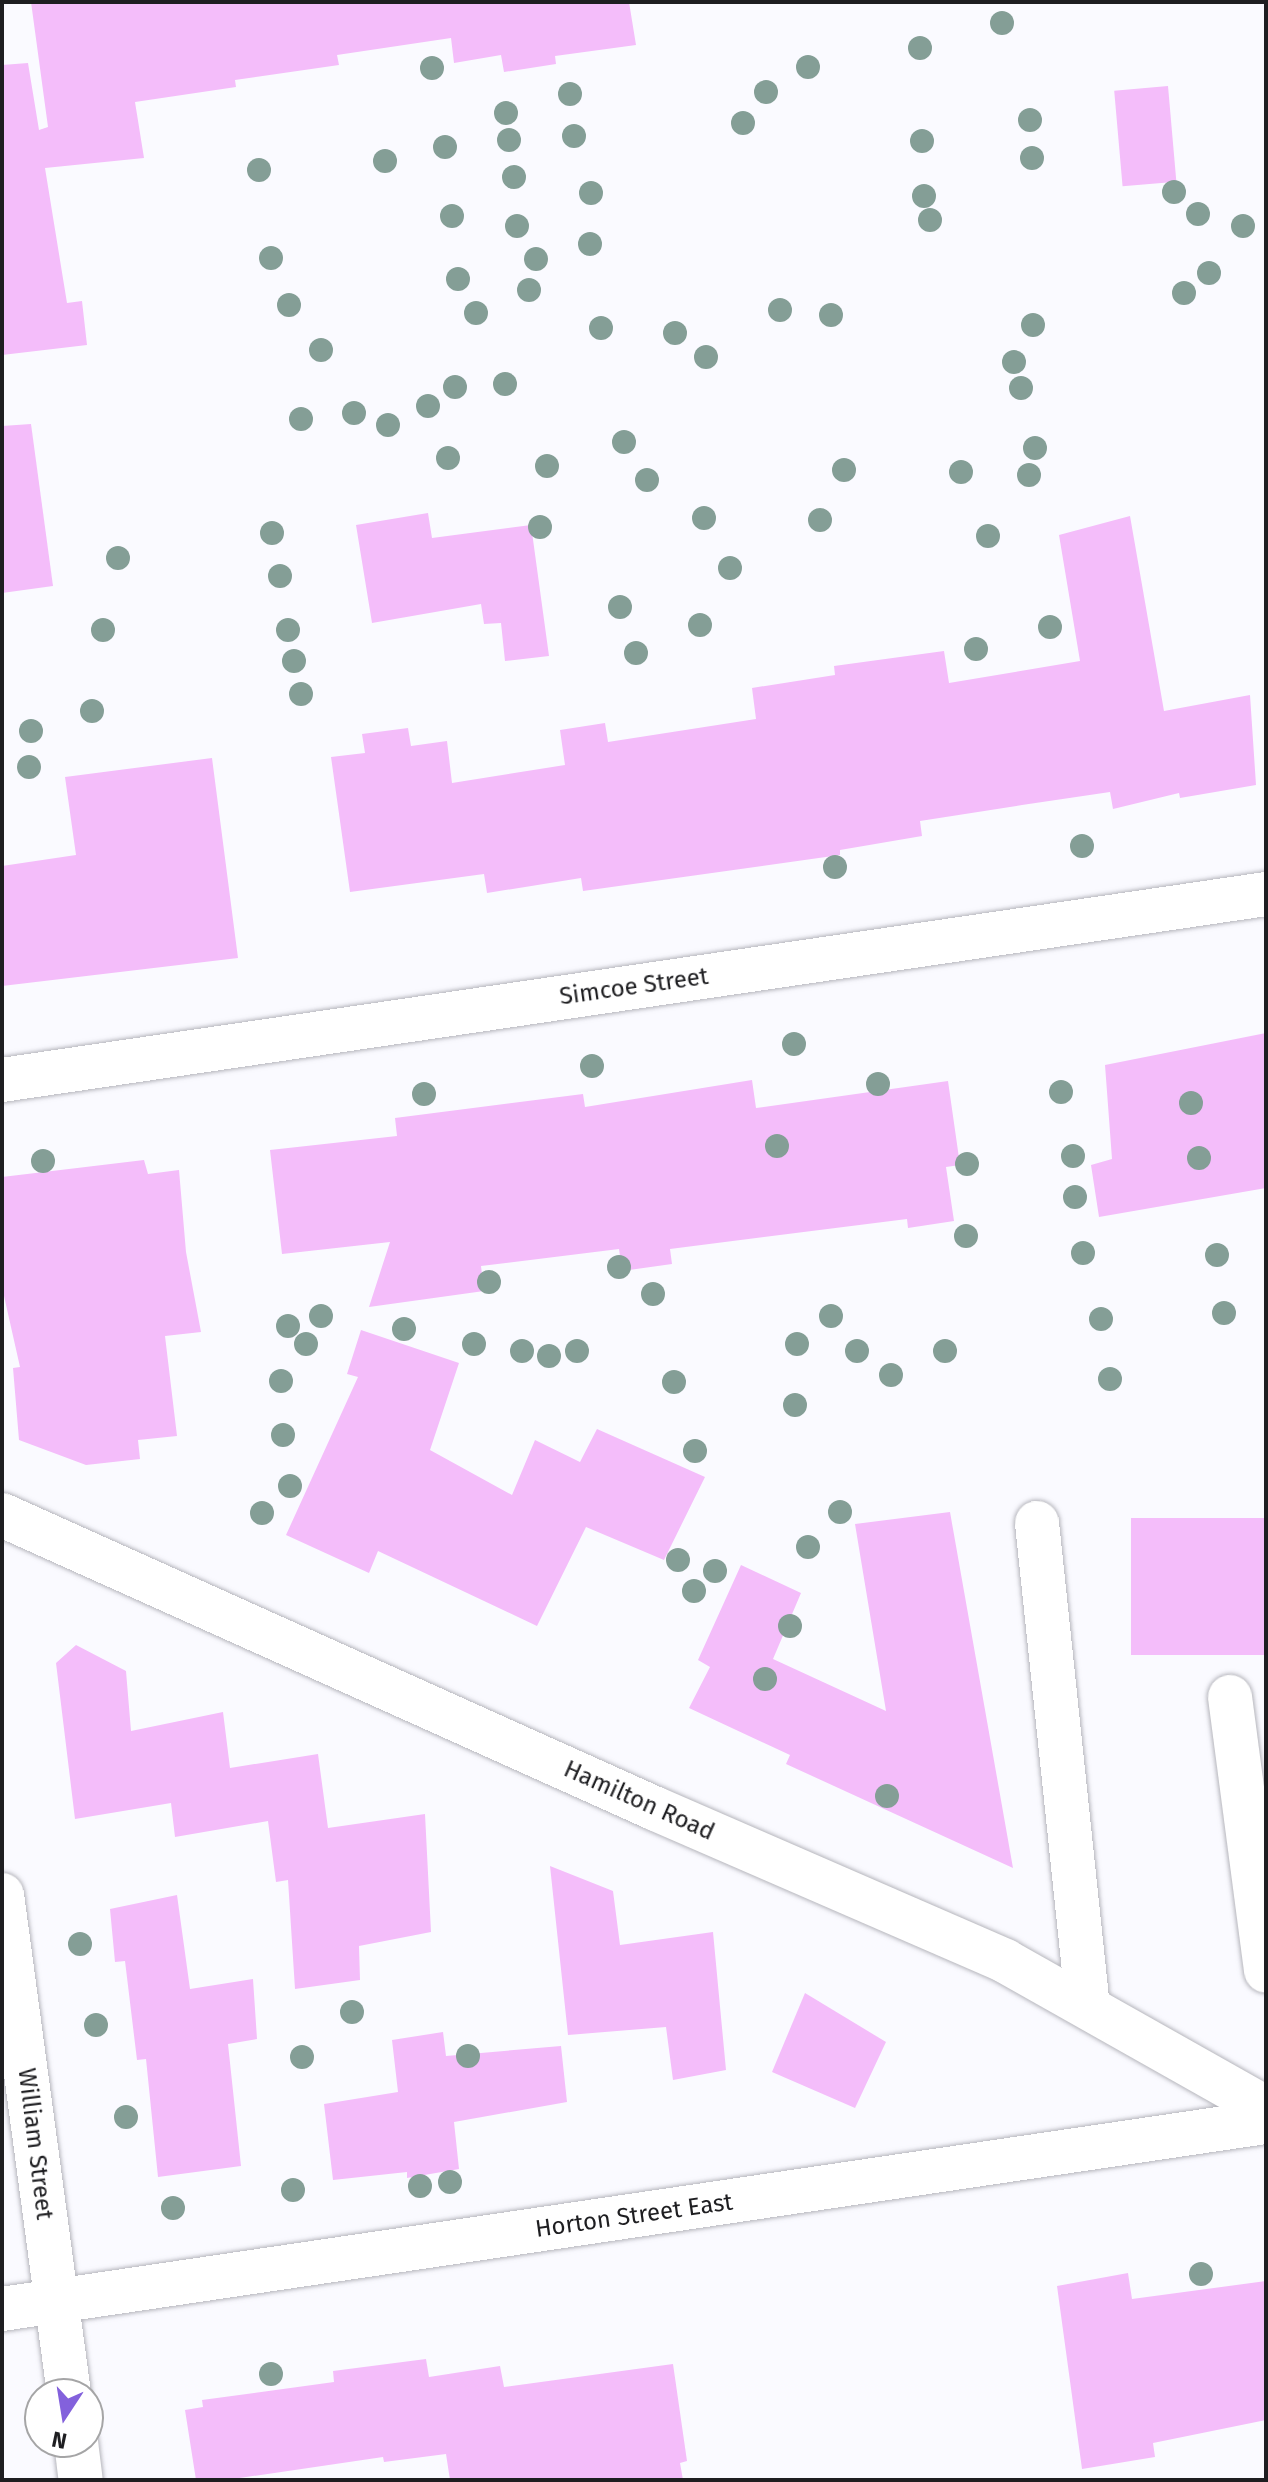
<!DOCTYPE html>
<style>
body{margin:0}
#map{position:relative;width:1268px;height:2482px;overflow:hidden;background:#fafaff;font-family:"Fira Sans",sans-serif}
div>[style]{position:absolute}
.building>*{inset:0;background:#f4bdfa;transform-origin:0 0}
.roads{filter:drop-shadow(0 0 2px #b6b6bd) drop-shadow(0 0 2px #b6b6bd)}
.minor>*{height:44px;margin:-22px;padding:0 22px;transform-origin:22px;border-radius:22px;background:#fff}
.major>*{height:44px;margin:-22px;padding:0 22px;transform-origin:22px;border-radius:22px;background:#fff}
.trees>*{width:24px;height:24px;margin:-12px;border-radius:50%;background:#849e96}
span{translate:-50% -50%;white-space:nowrap;text-align:center;line-height:1.15;-webkit-text-stroke:7px #fff;paint-order:stroke}
.street-label{font-size:24px;color:#1e1e21}
.frame{position:absolute;inset:0;border:4px solid #1e1e21;pointer-events:none}
.north{position:absolute;left:24px;top:2378px;width:80px;height:80px;box-sizing:border-box;background:#fff;border:2px solid #a5a5a6;border-radius:50%;rotate:192deg;font-size:22px;font-weight:700;line-height:32px;text-align:center;color:#1e1e21}
.north::after{content:'';display:block;margin:auto;width:28px;height:36px;background:#8361dc;clip-path:polygon(50% 0,100% 100%,50% 72%,0 100%)}
</style>
<div id="map">
<div class="building">
<i style="clip-path:polygon(31px 2px,629px 2px,636px 45px,555px 56px,556px 64px,504px 72px,501px 55px,454px 63px,451px 38px,337px 55px,339px 65px,235px 80px,236px 87px,135px 102px,144px 158px,45px 168px,67px 303px,82px 301px,87px 345px,2px 355px,2px 65px,28px 63px,39px 130px,48px 127px)"></i>
<i style="left:1168px;top:86px;width:96px;height:54px;rotate:85deg"></i>
<i style="clip-path:polygon(31px 424px,53px 586px,2px 593px,2px 426px)"></i>
<i style="clip-path:polygon(428px 513px,432px 538px,531px 525px,549px 656px,505px 661px,501px 623px,484px 624px,481px 604px,372px 623px,356px 525px)"></i>
<i style="clip-path:polygon(1130px 516px,1164px 711px,1250px 695px,1256px 785px,1180px 798px,1179px 793px,1113px 809px,1110px 792px,1022px 805px,920px 821px,922px 836px,840px 850px,840px 855px,583px 891px,581px 878px,487px 893px,484px 874px,350px 892px,331px 757px,365px 753px,362px 734px,408px 728px,411px 746px,447px 741px,452px 783px,565px 765px,560px 730px,605px 723px,608px 742px,756px 719px,752px 688px,835px 675px,834px 666px,944px 651px,949px 683px,1080px 661px,1059px 535px)"></i>
<i style="clip-path:polygon(212px 758px,238px 958px,2px 986px,2px 866px,76px 855px,65px 777px)"></i>
<i style="clip-path:polygon(1266px 1033px,1266px 1188px,1099px 1217px,1091px 1165px,1112px 1159px,1105px 1065px)"></i>
<i style="clip-path:polygon(752px 1080px,756px 1108px,948px 1081px,960px 1165px,946px 1167px,954px 1221px,908px 1228px,907px 1219px,670px 1249px,672px 1264px,622px 1271px,619px 1249px,481px 1266px,484px 1291px,369px 1307px,390px 1242px,282px 1254px,270px 1150px,397px 1136px,395px 1118px,583px 1094px,585px 1107px)"></i>
<i style="clip-path:polygon(144px 1160px,148px 1174px,179px 1170px,186px 1252px,201px 1332px,165px 1336px,177px 1436px,138px 1440px,140px 1459px,86px 1465px,19px 1440px,13px 1368px,20px 1367px,2px 1287px,2px 1177px)"></i>
<i style="clip-path:polygon(361px 1330px,459px 1363px,430px 1450px,512px 1495px,535px 1440px,580px 1462px,597px 1429px,705px 1477px,664px 1560px,586px 1527px,537px 1626px,378px 1551px,369px 1573px,286px 1535px,358px 1377px,347px 1374px)"></i>
<i style="clip-path:polygon(950px 1512px,1013px 1868px,786px 1764px,790px 1755px,689px 1708px,710px 1667px,698px 1660px,741px 1565px,801px 1593px,773px 1659px,886px 1711px,855px 1524px)"></i>
<i style="left:1266px;top:1518px;width:137px;height:135px;rotate:90deg"></i>
<i style="clip-path:polygon(76px 1645px,126px 1671px,131px 1731px,223px 1712px,230px 1768px,318px 1754px,328px 1828px,425px 1814px,431px 1932px,359px 1946px,360px 1980px,295px 1989px,288px 1880px,276px 1882px,268px 1821px,175px 1837px,171px 1803px,75px 1819px,56px 1663px)"></i>
<i style="clip-path:polygon(550px 1866px,613px 1891px,620px 1945px,713px 1932px,726px 2070px,673px 2080px,666px 2027px,568px 2035px)"></i>
<i style="clip-path:polygon(177px 1895px,190px 1989px,253px 1979px,257px 2039px,228px 2044px,241px 2166px,158px 2177px,146px 2059px,137px 2060px,125px 1961px,115px 1962px,110px 1909px)"></i>
<i style="clip-path:polygon(805px 1993px,886px 2042px,855px 2108px,772px 2072px)"></i>
<i style="clip-path:polygon(443px 2032px,446px 2056px,561px 2046px,567px 2102px,454px 2122px,459px 2169px,407px 2178px,407px 2172px,333px 2180px,324px 2104px,398px 2092px,392px 2040px)"></i>
<i style="clip-path:polygon(1128px 2273px,1132px 2299px,1266px 2281px,1266px 2420px,1153px 2443px,1155px 2457px,1082px 2469px,1057px 2286px)"></i>
<i style="clip-path:polygon(426px 2359px,429px 2377px,500px 2366px,504px 2387px,673px 2364px,687px 2461px,680px 2463px,683px 2480px,450px 2480px,446px 2454px,384px 2462px,383px 2457px,226px 2480px,196px 2480px,185px 2410px,203px 2407px,202px 2400px,334px 2382px,333px 2371px)"></i>
</div>
<div class="roads">
<div class="minor">
<i style="left:2px;top:1080px;width:1278px;rotate:-8.37deg"></i>
<i style="left:1037px;top:1523px;width:485px;rotate:84deg"></i>
<i style="left:1230px;top:1697px;width:276px;rotate:82.5deg"></i>
<i style="left:2px;top:1895px;width:503px;rotate:82.35deg"></i>
<i style="left:2px;top:2309px;width:1278px;rotate:-8.42deg"></i>
<i style="left:76px;top:2442px;width:38px;rotate:83deg"></i>
</div>
<div class="major">
<i style="left:2px;top:1515px;width:717px;rotate:24.21deg"></i>
<i style="left:656px;top:1809px;width:381px;rotate:23.5deg"></i>
<i style="left:1005px;top:1961px;width:300px;rotate:29.4deg"></i>
</div>
</div>
<div class="trees">
<i style="left:1002px;top:23px"></i>
<i style="left:920px;top:48px"></i>
<i style="left:808px;top:67px"></i>
<i style="left:432px;top:68px"></i>
<i style="left:766px;top:92px"></i>
<i style="left:570px;top:94px"></i>
<i style="left:506px;top:113px"></i>
<i style="left:1030px;top:120px"></i>
<i style="left:743px;top:123px"></i>
<i style="left:574px;top:136px"></i>
<i style="left:509px;top:140px"></i>
<i style="left:922px;top:141px"></i>
<i style="left:445px;top:147px"></i>
<i style="left:1032px;top:158px"></i>
<i style="left:385px;top:161px"></i>
<i style="left:259px;top:170px"></i>
<i style="left:514px;top:177px"></i>
<i style="left:1174px;top:192px"></i>
<i style="left:591px;top:193px"></i>
<i style="left:924px;top:196px"></i>
<i style="left:1198px;top:214px"></i>
<i style="left:452px;top:216px"></i>
<i style="left:930px;top:220px"></i>
<i style="left:517px;top:226px"></i>
<i style="left:1243px;top:226px"></i>
<i style="left:590px;top:244px"></i>
<i style="left:271px;top:258px"></i>
<i style="left:536px;top:259px"></i>
<i style="left:1209px;top:273px"></i>
<i style="left:458px;top:279px"></i>
<i style="left:529px;top:290px"></i>
<i style="left:1184px;top:293px"></i>
<i style="left:289px;top:305px"></i>
<i style="left:780px;top:310px"></i>
<i style="left:476px;top:313px"></i>
<i style="left:831px;top:315px"></i>
<i style="left:1033px;top:325px"></i>
<i style="left:601px;top:328px"></i>
<i style="left:675px;top:333px"></i>
<i style="left:321px;top:350px"></i>
<i style="left:706px;top:357px"></i>
<i style="left:1014px;top:362px"></i>
<i style="left:505px;top:384px"></i>
<i style="left:455px;top:387px"></i>
<i style="left:1021px;top:388px"></i>
<i style="left:428px;top:406px"></i>
<i style="left:354px;top:413px"></i>
<i style="left:301px;top:419px"></i>
<i style="left:388px;top:425px"></i>
<i style="left:624px;top:442px"></i>
<i style="left:1035px;top:448px"></i>
<i style="left:448px;top:458px"></i>
<i style="left:547px;top:466px"></i>
<i style="left:844px;top:470px"></i>
<i style="left:961px;top:472px"></i>
<i style="left:1029px;top:475px"></i>
<i style="left:647px;top:480px"></i>
<i style="left:704px;top:518px"></i>
<i style="left:820px;top:520px"></i>
<i style="left:540px;top:527px"></i>
<i style="left:272px;top:533px"></i>
<i style="left:988px;top:536px"></i>
<i style="left:118px;top:558px"></i>
<i style="left:730px;top:568px"></i>
<i style="left:280px;top:576px"></i>
<i style="left:620px;top:607px"></i>
<i style="left:700px;top:625px"></i>
<i style="left:1050px;top:627px"></i>
<i style="left:103px;top:630px"></i>
<i style="left:288px;top:630px"></i>
<i style="left:976px;top:649px"></i>
<i style="left:636px;top:653px"></i>
<i style="left:294px;top:661px"></i>
<i style="left:301px;top:694px"></i>
<i style="left:92px;top:711px"></i>
<i style="left:31px;top:731px"></i>
<i style="left:29px;top:767px"></i>
<i style="left:1082px;top:846px"></i>
<i style="left:835px;top:867px"></i>
<i style="left:794px;top:1044px"></i>
<i style="left:592px;top:1066px"></i>
<i style="left:878px;top:1084px"></i>
<i style="left:1061px;top:1092px"></i>
<i style="left:424px;top:1094px"></i>
<i style="left:1191px;top:1103px"></i>
<i style="left:777px;top:1146px"></i>
<i style="left:1073px;top:1156px"></i>
<i style="left:1199px;top:1158px"></i>
<i style="left:43px;top:1161px"></i>
<i style="left:967px;top:1164px"></i>
<i style="left:1075px;top:1197px"></i>
<i style="left:966px;top:1236px"></i>
<i style="left:1083px;top:1253px"></i>
<i style="left:1217px;top:1255px"></i>
<i style="left:619px;top:1267px"></i>
<i style="left:489px;top:1282px"></i>
<i style="left:653px;top:1294px"></i>
<i style="left:1224px;top:1313px"></i>
<i style="left:321px;top:1316px"></i>
<i style="left:831px;top:1316px"></i>
<i style="left:1101px;top:1319px"></i>
<i style="left:288px;top:1326px"></i>
<i style="left:404px;top:1329px"></i>
<i style="left:306px;top:1344px"></i>
<i style="left:474px;top:1344px"></i>
<i style="left:797px;top:1344px"></i>
<i style="left:522px;top:1351px"></i>
<i style="left:577px;top:1351px"></i>
<i style="left:857px;top:1351px"></i>
<i style="left:945px;top:1351px"></i>
<i style="left:549px;top:1356px"></i>
<i style="left:891px;top:1375px"></i>
<i style="left:1110px;top:1379px"></i>
<i style="left:281px;top:1381px"></i>
<i style="left:674px;top:1382px"></i>
<i style="left:795px;top:1405px"></i>
<i style="left:283px;top:1435px"></i>
<i style="left:695px;top:1451px"></i>
<i style="left:290px;top:1486px"></i>
<i style="left:840px;top:1512px"></i>
<i style="left:262px;top:1513px"></i>
<i style="left:808px;top:1547px"></i>
<i style="left:678px;top:1560px"></i>
<i style="left:715px;top:1571px"></i>
<i style="left:694px;top:1591px"></i>
<i style="left:790px;top:1626px"></i>
<i style="left:765px;top:1679px"></i>
<i style="left:887px;top:1796px"></i>
<i style="left:80px;top:1944px"></i>
<i style="left:352px;top:2012px"></i>
<i style="left:96px;top:2025px"></i>
<i style="left:468px;top:2056px"></i>
<i style="left:302px;top:2057px"></i>
<i style="left:126px;top:2117px"></i>
<i style="left:450px;top:2182px"></i>
<i style="left:420px;top:2186px"></i>
<i style="left:293px;top:2190px"></i>
<i style="left:173px;top:2208px"></i>
<i style="left:1201px;top:2274px"></i>
<i style="left:271px;top:2374px"></i>
</div>
<div class="street-label">
<span style="left:634px;top:987px;rotate:-8deg">Simcoe Street</span>
<span style="left:639px;top:1801px;rotate:24deg">Hamilton Road</span>
<span style="left:35px;top:2144px;rotate:83deg">William Street</span>
<span style="left:634px;top:2216px;rotate:-8deg">Horton Street East</span>
</div>
<div class="frame"></div>
<div class="north">N</div>
</div>
